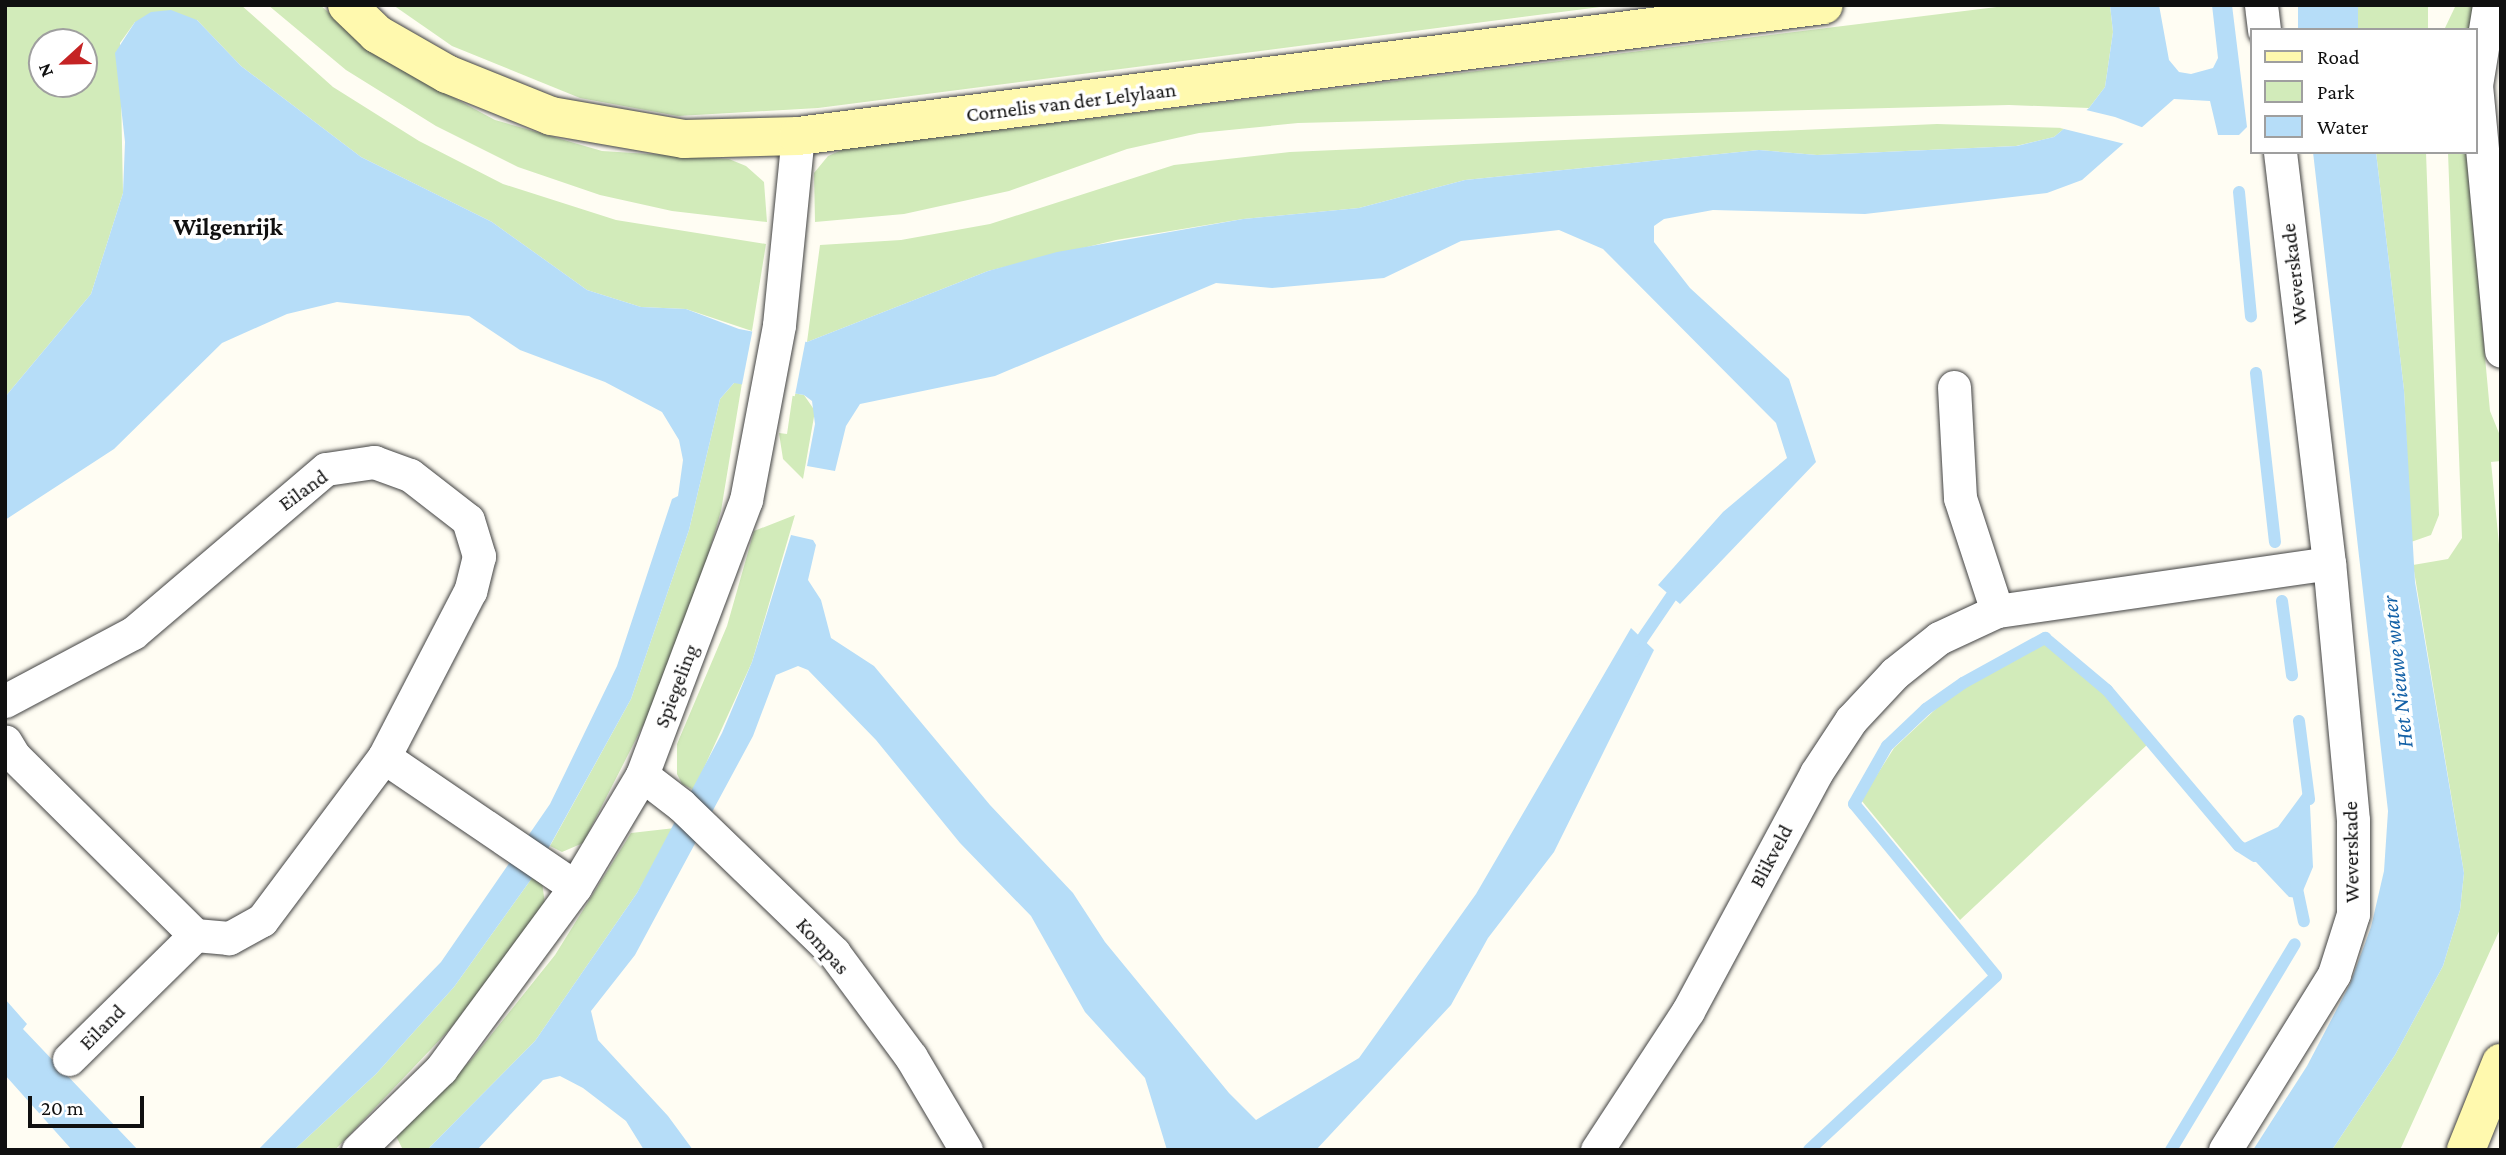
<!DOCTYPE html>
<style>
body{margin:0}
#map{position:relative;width:2506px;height:1155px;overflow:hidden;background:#fffdf3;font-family:"Crimson Pro",serif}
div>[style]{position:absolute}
.green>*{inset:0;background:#d2ebba;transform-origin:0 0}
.water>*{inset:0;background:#b6ddf8;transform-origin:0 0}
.pier>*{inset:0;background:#fffdf3;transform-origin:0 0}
.stream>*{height:12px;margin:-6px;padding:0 6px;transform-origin:6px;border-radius:6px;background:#b6ddf8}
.roads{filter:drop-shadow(0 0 2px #434343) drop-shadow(0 0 2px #434343)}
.street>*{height:33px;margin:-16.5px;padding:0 16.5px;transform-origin:16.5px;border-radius:16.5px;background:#fff}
.secondary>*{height:38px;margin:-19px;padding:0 19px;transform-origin:19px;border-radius:19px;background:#fff9ae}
span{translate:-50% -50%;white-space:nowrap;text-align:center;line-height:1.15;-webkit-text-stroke:7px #fff;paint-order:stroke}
.street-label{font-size:21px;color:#101010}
.water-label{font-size:23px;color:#1461a7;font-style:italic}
.quarter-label{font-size:24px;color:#101010;font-weight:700}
.frame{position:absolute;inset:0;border:7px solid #101010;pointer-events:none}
.legend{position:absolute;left:2250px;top:28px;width:228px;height:126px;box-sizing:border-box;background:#fff;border:2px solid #9f9f9f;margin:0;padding:9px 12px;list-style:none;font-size:21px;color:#101010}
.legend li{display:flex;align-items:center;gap:14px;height:35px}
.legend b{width:35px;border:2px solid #9f9f9f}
.north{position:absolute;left:28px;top:28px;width:70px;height:70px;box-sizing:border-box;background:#fff;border:2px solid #9f9f9f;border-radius:50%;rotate:248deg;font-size:19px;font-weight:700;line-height:28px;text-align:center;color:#101010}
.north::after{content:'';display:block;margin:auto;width:24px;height:32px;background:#c52324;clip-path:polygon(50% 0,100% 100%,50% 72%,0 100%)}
.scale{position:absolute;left:28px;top:1096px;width:116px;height:32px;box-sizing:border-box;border:4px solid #101010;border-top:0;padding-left:9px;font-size:21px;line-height:24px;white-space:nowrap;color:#101010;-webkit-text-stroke:5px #fff;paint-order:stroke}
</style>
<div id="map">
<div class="green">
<i style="clip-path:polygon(evenodd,5px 5px,241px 5px,333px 87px,419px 141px,503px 184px,616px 220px,766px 244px,752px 331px,686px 309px,641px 307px,587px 290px,492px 222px,361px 157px,241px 66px,197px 20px,135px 22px,120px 43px,123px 193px,91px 294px,5px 397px,5px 5px,42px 42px,84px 42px,84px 84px,42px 84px,42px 42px)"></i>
<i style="clip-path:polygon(268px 5px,320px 5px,387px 62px,495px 120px,602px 151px,729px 159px,746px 166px,764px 182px,767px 222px,672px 211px,600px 195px,518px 167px,436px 126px,346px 70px)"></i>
<i style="clip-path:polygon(393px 5px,1616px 5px,818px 108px,678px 116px,580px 98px,452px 46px)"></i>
<i style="clip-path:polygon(2013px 5px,2110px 5px,2113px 32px,2105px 87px,2089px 108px,2009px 105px,1298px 123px,1199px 133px,1127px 149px,1009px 191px,904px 214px,815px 222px,814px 173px,828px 156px,844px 149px)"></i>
<i style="left:2358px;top:5px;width:70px;height:25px"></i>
<i style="clip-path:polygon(2476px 5px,2473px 30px,2444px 30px,2455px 7px)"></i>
<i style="clip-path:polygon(1937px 124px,2065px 128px,2054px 137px,2016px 146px,1817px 155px,1759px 150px,1465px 180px,1359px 208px,1243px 219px,1116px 240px,988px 271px,807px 342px,820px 245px,901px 240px,990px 224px,1174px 165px,1290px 152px)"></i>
<i style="clip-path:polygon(2376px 152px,2426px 152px,2439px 515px,2431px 535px,2411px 542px,2404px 390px)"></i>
<i style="clip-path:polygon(2448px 152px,2466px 152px,2490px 411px,2501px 438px,2501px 461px,2491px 462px,2501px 565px,2501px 927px,2400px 1150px,2332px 1150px,2395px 1055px,2443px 966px,2460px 910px,2464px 873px,2413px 565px,2448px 559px,2462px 538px)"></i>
<i style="clip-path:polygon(734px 383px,742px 383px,721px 511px,691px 613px,656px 700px,583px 843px,562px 852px,550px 846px,631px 699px,689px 530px,720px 399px)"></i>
<i style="clip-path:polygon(793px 393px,804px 395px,815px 411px,803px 479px,783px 459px,779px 433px,787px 434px)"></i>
<i style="clip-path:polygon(795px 515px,752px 662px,694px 790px,682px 784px,677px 774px,677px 744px,727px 626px,754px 531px)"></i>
<i style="clip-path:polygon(2044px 642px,2105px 695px,2149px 743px,1960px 920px,1861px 800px,1894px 748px,1939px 706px,2006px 660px)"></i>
<i style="clip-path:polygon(675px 828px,637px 893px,535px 1041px,427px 1150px,403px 1150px,396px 1136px,471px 1060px,555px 955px,631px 833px)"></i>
<i style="clip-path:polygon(532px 878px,542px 882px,545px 904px,451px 1028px,335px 1150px,294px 1150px,376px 1074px,454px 987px)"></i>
</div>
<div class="water">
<i style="clip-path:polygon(2110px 5px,2159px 5px,2169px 60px,2179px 72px,2191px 74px,2213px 68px,2218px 58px,2212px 5px,2232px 5px,2247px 127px,2239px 135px,2218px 135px,2210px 101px,2174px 99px,2082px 180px,2047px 193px,1865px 214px,1713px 210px,1664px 219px,1654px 226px,1654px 242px,1690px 288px,1789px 379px,1816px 462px,1680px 604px,1658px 585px,1723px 512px,1787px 458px,1776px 423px,1603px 249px,1559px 230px,1461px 241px,1384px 278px,1272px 288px,1216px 283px,995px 376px,860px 404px,846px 426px,835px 471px,807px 466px,815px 424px,812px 401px,804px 395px,734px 383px,720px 399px,689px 530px,631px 699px,532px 878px,454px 987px,376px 1074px,294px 1150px,258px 1150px,441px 962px,550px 804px,617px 666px,672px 499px,678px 496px,683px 460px,679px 440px,662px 412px,605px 382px,520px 350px,469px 316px,337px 302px,287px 314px,222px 343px,114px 449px,5px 520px,5px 397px,91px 294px,123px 193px,125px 142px,115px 53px,135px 22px,151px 12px,171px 10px,197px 20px,241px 66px,361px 157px,492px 222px,587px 290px,641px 307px,686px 309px,739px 329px,807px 342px,988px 271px,1057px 252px,1243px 219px,1359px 208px,1465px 180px,1759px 150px,1817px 155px,2017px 146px,2054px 137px,2089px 108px,2105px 87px,2113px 32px)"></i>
<i style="left:2298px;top:5px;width:60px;height:25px"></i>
<i style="clip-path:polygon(2313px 152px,2376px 152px,2404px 390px,2415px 582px,2464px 873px,2460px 910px,2443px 966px,2395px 1055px,2332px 1150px,2253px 1150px,2307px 1066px,2350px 984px,2371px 927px,2384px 871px,2388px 811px)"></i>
<i style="clip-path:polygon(791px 535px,813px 540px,816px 545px,808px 580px,821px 600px,831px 638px,874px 666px,990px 805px,1073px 893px,1105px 942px,1229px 1093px,1256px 1120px,1359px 1058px,1476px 894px,1631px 628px,1654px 650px,1554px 852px,1488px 938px,1451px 1005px,1316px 1150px,1167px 1150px,1145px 1078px,1085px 1012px,1031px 916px,960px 843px,876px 740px,808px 670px,798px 666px,776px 675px,753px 736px,635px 955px,591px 1011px,598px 1040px,668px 1116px,693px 1150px,644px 1150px,626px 1121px,583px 1088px,560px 1076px,543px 1080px,477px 1150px,427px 1150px,535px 1041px,637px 893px,722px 733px,752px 662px)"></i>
<i style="clip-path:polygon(2309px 785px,2313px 867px,2300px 898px,2289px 897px,2240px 845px,2278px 827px)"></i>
<i style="clip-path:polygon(5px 999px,27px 1024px,23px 1029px,138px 1150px,72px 1150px,5px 1075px)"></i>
</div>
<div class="pier">
<i style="clip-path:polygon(2082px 109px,2115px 117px,2144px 128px,2129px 145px,2060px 128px)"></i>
<i style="left:753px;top:328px;width:54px;height:59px;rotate:11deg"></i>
</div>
<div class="stream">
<i style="left:2239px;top:192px;width:125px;rotate:84.5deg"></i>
<i style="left:2256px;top:373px;width:170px;rotate:83.6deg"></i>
<i style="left:2282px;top:601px;width:75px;rotate:82.3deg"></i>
<i style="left:1634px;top:651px;width:83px;rotate:-55.7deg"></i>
<i style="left:2299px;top:721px;width:79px;rotate:82.7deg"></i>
<i style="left:2296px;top:884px;width:38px;rotate:78deg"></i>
<i style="left:1809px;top:1150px;width:255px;rotate:-42.9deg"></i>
<i style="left:1996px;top:976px;width:223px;rotate:-129.5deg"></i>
<i style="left:1854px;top:804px;width:67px;rotate:-60.4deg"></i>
<i style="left:1887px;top:746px;width:54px;rotate:-43.5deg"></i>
<i style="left:1926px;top:709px;width:45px;rotate:-35.1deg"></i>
<i style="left:1963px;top:683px;width:94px;rotate:-28.8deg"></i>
<i style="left:2045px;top:638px;width:81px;rotate:40deg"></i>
<i style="left:2107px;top:690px;width:204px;rotate:49.8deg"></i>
<i style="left:2239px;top:846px;width:19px;rotate:32deg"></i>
<i style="left:2171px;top:1150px;width:240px;rotate:-59deg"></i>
</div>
<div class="roads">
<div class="street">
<i style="left:2261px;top:5px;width:25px;rotate:83deg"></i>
<i style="left:2489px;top:5px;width:81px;rotate:99.2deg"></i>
<i style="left:2476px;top:85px;width:267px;rotate:84.6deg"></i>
<i style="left:1954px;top:387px;width:111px;rotate:86.9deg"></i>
<i style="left:1960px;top:498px;width:119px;rotate:71.9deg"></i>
<i style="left:5px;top:701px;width:145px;rotate:-28deg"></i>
<i style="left:133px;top:633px;width:253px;rotate:-40.4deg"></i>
<i style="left:326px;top:469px;width:49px;rotate:-8.3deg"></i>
<i style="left:374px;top:462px;width:38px;rotate:20deg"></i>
<i style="left:410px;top:475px;width:73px;rotate:37.8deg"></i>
<i style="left:468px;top:520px;width:38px;rotate:73deg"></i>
<i style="left:479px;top:556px;width:36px;rotate:104deg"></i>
<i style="left:470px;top:591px;width:187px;rotate:117.4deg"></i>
<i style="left:384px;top:757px;width:204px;rotate:126.8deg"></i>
<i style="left:262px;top:920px;width:38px;rotate:151deg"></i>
<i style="left:229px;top:938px;width:34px;rotate:-175deg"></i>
<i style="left:195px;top:935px;width:255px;rotate:-135.3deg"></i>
<i style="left:14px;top:756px;width:17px;rotate:-121deg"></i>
<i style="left:384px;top:757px;width:231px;rotate:34.2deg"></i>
<i style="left:642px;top:775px;width:49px;rotate:37.6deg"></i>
<i style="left:681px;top:805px;width:213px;rotate:44deg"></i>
<i style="left:834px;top:953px;width:129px;rotate:53.5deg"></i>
<i style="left:911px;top:1057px;width:108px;rotate:59.4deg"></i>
<i style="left:69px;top:1059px;width:177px;rotate:-44.5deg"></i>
<i style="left:358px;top:1150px;width:116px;rotate:-44.3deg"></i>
<i style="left:441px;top:1069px;width:226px;rotate:-53.6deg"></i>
<i style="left:575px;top:887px;width:131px;rotate:-59.1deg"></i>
<i style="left:642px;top:775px;width:294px;rotate:-69.3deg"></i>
<i style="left:746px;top:500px;width:178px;rotate:-79.3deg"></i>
<i style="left:779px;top:325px;width:190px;rotate:-84.3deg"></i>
<i style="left:1597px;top:1150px;width:166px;rotate:-56.8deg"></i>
<i style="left:1688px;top:1011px;width:270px;rotate:-61.7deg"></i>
<i style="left:1816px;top:773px;width:64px;rotate:-56.6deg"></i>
<i style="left:1851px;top:720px;width:64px;rotate:-46.9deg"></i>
<i style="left:1895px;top:673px;width:56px;rotate:-38.5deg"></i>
<i style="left:1939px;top:638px;width:64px;rotate:-25deg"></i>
<i style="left:1997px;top:611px;width:335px;rotate:-8.2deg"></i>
<i style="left:2225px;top:1150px;width:207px;rotate:-58.2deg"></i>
<i style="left:2334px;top:974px;width:63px;rotate:-72.4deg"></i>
<i style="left:2353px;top:914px;width:94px;rotate:-90deg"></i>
<i style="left:2353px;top:820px;width:258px;rotate:-95.3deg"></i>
<i style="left:2329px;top:563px;width:414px;rotate:-96.8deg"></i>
</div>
<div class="secondary">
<i style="left:347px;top:5px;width:42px;rotate:44deg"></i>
<i style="left:377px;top:34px;width:81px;rotate:29.7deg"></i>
<i style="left:447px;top:74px;width:112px;rotate:22deg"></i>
<i style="left:551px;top:116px;width:135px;rotate:9.8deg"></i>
<i style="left:684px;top:139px;width:114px;rotate:-1.5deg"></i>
<i style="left:798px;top:136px;width:1034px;rotate:-7.28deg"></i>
<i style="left:2466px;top:1150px;width:94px;rotate:-68.1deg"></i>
</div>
</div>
<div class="street-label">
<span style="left:1071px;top:102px;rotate:-7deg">Cornelis van der Lelylaan</span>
<span style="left:2294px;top:274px;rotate:-97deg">Weverskade</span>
<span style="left:303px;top:490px;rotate:-36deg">Eiland</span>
<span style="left:676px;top:686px;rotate:-69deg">Spiegeling</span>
<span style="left:2351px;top:852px;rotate:-91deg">Weverskade</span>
<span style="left:1771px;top:856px;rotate:-62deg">Blikveld</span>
<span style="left:823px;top:946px;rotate:48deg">Kompas</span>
<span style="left:102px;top:1027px;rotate:-45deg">Eiland</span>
</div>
<div class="water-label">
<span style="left:2397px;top:672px;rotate:-96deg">Het Nieuwe water</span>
</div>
<div class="quarter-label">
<span style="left:228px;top:227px">Wilgenrijk</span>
</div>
<div class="frame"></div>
<ul class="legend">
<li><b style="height:9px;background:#fff9ae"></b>Road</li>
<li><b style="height:19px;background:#d2ebba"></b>Park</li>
<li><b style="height:19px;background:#b6ddf8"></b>Water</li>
</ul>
<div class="north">N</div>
<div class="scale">20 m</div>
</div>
